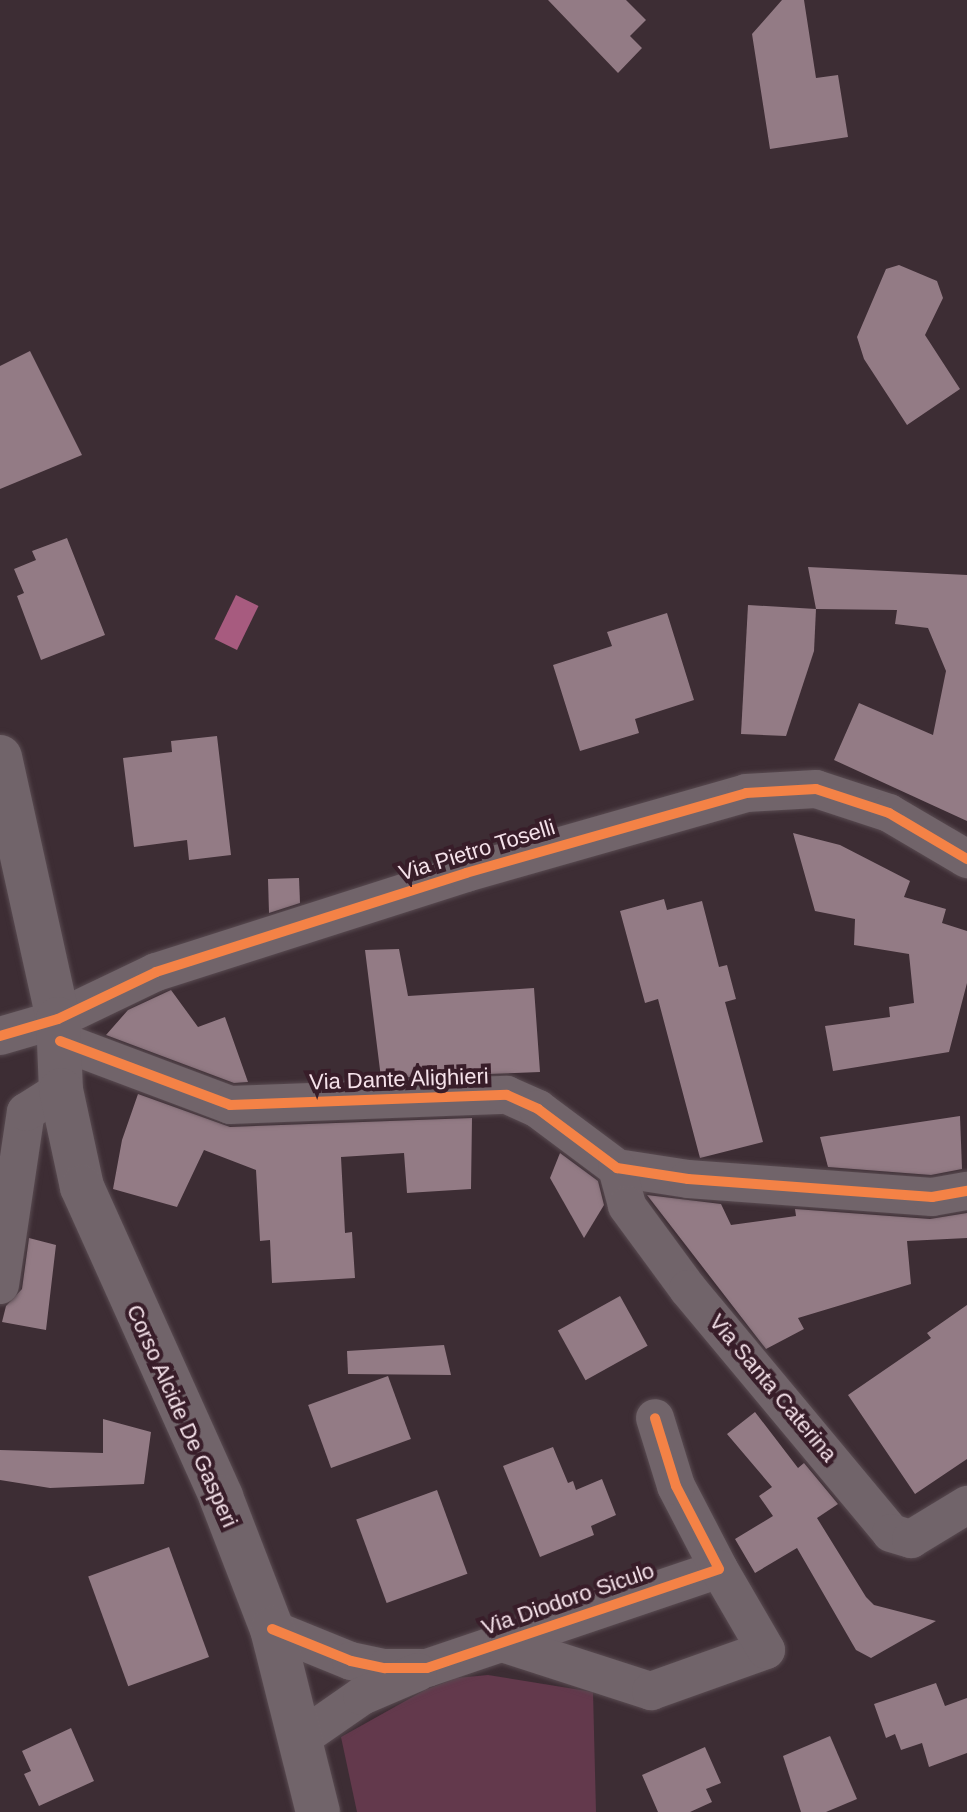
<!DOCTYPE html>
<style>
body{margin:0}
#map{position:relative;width:967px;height:1812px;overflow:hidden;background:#3d2d34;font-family:Helvetica,sans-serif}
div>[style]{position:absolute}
.green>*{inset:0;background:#63394c}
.water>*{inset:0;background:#a75b7f;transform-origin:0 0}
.building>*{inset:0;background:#937b85;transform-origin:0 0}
.roads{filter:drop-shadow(0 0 2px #594b51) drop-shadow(0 0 2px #594b51)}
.minor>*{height:38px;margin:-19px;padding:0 19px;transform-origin:19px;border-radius:19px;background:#71646a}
.secondary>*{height:44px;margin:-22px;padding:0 22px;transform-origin:22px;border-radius:22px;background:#71646a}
.cycleway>*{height:10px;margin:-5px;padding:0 5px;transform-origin:5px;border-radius:5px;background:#f48246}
span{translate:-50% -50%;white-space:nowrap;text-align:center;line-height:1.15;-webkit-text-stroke:8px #381d29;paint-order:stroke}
.street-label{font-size:22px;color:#f5e2ea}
</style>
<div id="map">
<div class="green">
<i style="clip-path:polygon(488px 1675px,593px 1692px,596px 1812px,357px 1812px,341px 1737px,425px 1690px,456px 1678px)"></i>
</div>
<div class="water">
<i style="left:236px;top:595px;width:25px;height:49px;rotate:26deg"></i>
</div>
<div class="building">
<i style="clip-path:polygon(548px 0,626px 0,646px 20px,630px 36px,642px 48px,618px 73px)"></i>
<i style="clip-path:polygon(782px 0,804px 0,816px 78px,838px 75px,848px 137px,770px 149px,752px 34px)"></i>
<i style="clip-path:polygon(899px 265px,937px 281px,943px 298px,925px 335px,960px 389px,907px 425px,864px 359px,857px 337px,886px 269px)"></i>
<i style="clip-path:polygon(30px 351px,82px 455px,0 489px,0 366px)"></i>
<i style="clip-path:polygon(67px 538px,105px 635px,41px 660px,17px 596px,24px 593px,14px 569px,36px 560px,32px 551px)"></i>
<i style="clip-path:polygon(808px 567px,967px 575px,967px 821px,834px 760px,859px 703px,933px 735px,946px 671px,928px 628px,895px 624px,897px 610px,816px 609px)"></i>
<i style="clip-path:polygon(748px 605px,816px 609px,814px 651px,786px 736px,741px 734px)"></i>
<i style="clip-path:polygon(667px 613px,694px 700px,635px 719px,639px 733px,580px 751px,553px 665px,612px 646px,607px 632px)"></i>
<i style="clip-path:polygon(217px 736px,231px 855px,189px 860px,187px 840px,134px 847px,123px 758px,172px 752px,171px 741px)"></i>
<i style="clip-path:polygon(793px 833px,840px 845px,910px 881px,904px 897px,946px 909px,942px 923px,967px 931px,967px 983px,949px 1052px,833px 1071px,825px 1026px,890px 1017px,889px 1007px,914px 1003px,909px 954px,854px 945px,855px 919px,815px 911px)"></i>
<i style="clip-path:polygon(299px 878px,300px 903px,269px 913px,268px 879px)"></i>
<i style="clip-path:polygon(664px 899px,667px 910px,702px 901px,719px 967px,727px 965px,736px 999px,725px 1002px,763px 1142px,700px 1158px,658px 999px,645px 1003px,620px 911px)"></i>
<i style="clip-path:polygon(399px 949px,408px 996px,534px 988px,540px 1072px,381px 1078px,365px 950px)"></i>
<i style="clip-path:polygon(171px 990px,198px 1027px,225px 1017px,248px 1082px,234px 1083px,106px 1035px,128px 1010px)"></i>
<i style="clip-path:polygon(138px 1094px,230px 1127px,472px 1118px,471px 1189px,407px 1193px,404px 1153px,341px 1157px,345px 1233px,352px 1232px,355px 1278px,272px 1283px,270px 1240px,260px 1241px,256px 1170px,204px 1150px,177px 1207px,113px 1189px,122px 1140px)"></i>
<i style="clip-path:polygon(960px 1116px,962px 1169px,931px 1175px,828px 1167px,820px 1137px)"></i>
<i style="clip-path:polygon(560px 1153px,598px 1181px,604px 1205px,584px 1238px,550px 1178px)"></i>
<i style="clip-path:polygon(647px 1195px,721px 1204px,731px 1225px,796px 1216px,795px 1209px,930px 1219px,967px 1213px,967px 1238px,907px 1241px,911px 1284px,798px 1318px,804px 1329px,766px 1349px)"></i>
<i style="clip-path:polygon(29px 1238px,56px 1245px,46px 1330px,2px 1322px,6px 1306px,22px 1289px)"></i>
<i style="left:620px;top:1296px;width:57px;height:71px;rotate:61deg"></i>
<i style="clip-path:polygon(967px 1305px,967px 1459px,915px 1494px,848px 1395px,931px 1338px,927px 1333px)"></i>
<i style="clip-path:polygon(444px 1345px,451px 1375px,348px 1374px,347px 1351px)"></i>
<i style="left:388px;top:1376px;width:67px;height:85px;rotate:70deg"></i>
<i style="clip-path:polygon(755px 1412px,798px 1468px,804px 1463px,838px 1504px,817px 1518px,866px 1597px,874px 1605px,936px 1621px,871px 1658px,856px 1650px,797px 1548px,755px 1573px,735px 1539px,773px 1516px,759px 1496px,772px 1487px,727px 1434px)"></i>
<i style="clip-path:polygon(103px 1419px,151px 1432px,144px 1484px,50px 1488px,0 1480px,0 1450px,103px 1453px)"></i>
<i style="clip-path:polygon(553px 1447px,568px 1483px,573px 1481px,576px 1490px,602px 1479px,616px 1515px,591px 1526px,594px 1535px,540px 1557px,503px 1466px)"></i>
<i style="left:437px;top:1490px;width:89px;height:86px;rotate:70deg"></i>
<i style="left:169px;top:1547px;width:117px;height:86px;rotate:70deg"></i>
<i style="clip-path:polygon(936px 1683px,945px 1706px,967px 1698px,967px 1753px,929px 1767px,922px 1743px,901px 1750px,895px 1734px,886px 1738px,874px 1704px)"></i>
<i style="clip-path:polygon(71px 1728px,94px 1781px,39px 1806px,24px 1774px,31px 1771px,22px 1751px)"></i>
<i style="clip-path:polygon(830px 1736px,857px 1799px,826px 1812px,801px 1812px,783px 1756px)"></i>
<i style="clip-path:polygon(705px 1747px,721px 1783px,706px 1789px,712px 1802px,690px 1812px,658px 1812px,642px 1775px)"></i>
</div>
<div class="roads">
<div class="minor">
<i style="left:0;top:1036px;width:60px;rotate:-16.3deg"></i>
<i style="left:58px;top:1019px;width:109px;rotate:-25.6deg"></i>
<i style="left:156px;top:972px;width:325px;rotate:-17.7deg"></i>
<i style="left:466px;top:873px;width:291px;rotate:-15.9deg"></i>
<i style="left:746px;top:793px;width:70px;rotate:-3.3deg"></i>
<i style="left:816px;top:789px;width:77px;rotate:18.2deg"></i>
<i style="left:889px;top:813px;width:91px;rotate:30.5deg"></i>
<i style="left:60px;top:1041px;width:182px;rotate:20.6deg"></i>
<i style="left:230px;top:1105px;width:277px;rotate:-2.1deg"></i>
<i style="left:507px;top:1095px;width:34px;rotate:24deg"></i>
<i style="left:538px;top:1109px;width:99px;rotate:36.8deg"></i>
<i style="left:617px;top:1168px;width:72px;rotate:8.8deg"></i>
<i style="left:688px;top:1179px;width:245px;rotate:4.2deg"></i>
<i style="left:932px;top:1197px;width:36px;rotate:-10deg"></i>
<i style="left:617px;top:1168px;width:39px;rotate:75deg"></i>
<i style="left:627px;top:1206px;width:103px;rotate:53.7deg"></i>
<i style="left:688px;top:1289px;width:317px;rotate:50.2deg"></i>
<i style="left:891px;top:1533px;width:21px;rotate:17deg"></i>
<i style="left:911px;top:1539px;width:66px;rotate:-31.3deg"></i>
<i style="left:0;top:1285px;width:175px;rotate:-81.5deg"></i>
<i style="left:26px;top:1112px;width:41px;rotate:-32.2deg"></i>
<i style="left:272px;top:1629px;width:85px;rotate:22.1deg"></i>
<i style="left:351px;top:1661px;width:35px;rotate:12deg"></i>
<i style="left:385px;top:1668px;width:42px"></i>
<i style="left:427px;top:1668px;width:308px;rotate:-18.7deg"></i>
<i style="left:719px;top:1569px;width:93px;rotate:-117.4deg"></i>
<i style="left:676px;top:1486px;width:71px;rotate:-107.2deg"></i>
<i style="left:502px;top:1643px;width:157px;rotate:17.9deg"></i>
<i style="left:651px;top:1691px;width:122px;rotate:-19.6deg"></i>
<i style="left:766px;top:1650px;width:94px;rotate:-120.1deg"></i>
<i style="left:303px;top:1737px;width:72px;rotate:-34.8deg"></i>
<i style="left:362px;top:1696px;width:61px;rotate:-23.2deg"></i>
</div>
<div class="secondary">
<i style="left:0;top:757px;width:268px;rotate:77.5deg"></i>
<i style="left:58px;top:1019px;width:71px;rotate:87.6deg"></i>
<i style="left:61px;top:1090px;width:99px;rotate:77.8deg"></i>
<i style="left:82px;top:1187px;width:340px;rotate:65.8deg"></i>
<i style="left:221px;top:1497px;width:142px;rotate:68.9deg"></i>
<i style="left:272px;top:1629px;width:189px;rotate:75.9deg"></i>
</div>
</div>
<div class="cycleway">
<i style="left:0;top:1036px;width:60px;rotate:-16.3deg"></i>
<i style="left:58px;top:1019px;width:109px;rotate:-25.6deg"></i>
<i style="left:156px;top:972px;width:325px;rotate:-17.7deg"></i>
<i style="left:466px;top:873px;width:291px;rotate:-15.9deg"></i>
<i style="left:746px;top:793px;width:70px;rotate:-3.3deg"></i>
<i style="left:816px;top:789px;width:77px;rotate:18.2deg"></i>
<i style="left:889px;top:813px;width:91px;rotate:30.5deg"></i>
<i style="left:60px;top:1041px;width:182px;rotate:20.6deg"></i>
<i style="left:230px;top:1105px;width:277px;rotate:-2.1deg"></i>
<i style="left:507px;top:1095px;width:34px;rotate:24deg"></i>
<i style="left:538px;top:1109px;width:99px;rotate:36.8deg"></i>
<i style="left:617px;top:1168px;width:72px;rotate:8.8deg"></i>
<i style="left:688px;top:1179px;width:245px;rotate:4.2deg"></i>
<i style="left:932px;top:1197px;width:36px;rotate:-10deg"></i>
<i style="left:272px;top:1629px;width:85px;rotate:22.1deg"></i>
<i style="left:351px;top:1661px;width:35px;rotate:12deg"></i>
<i style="left:385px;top:1668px;width:42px"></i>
<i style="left:427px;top:1668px;width:308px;rotate:-18.7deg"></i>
<i style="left:719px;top:1569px;width:93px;rotate:-117.4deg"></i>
<i style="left:676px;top:1486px;width:71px;rotate:-107.2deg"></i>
</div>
<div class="street-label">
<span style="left:477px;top:850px;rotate:-17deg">Via Pietro Toselli</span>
<span style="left:399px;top:1079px;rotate:-2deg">Via Dante Alighieri</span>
<span style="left:773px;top:1388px;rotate:50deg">Via Santa Caterina</span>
<span style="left:182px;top:1416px;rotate:66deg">Corso Alcide De Gasperi</span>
<span style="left:568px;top:1599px;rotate:-19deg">Via Diodoro Siculo</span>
</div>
</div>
